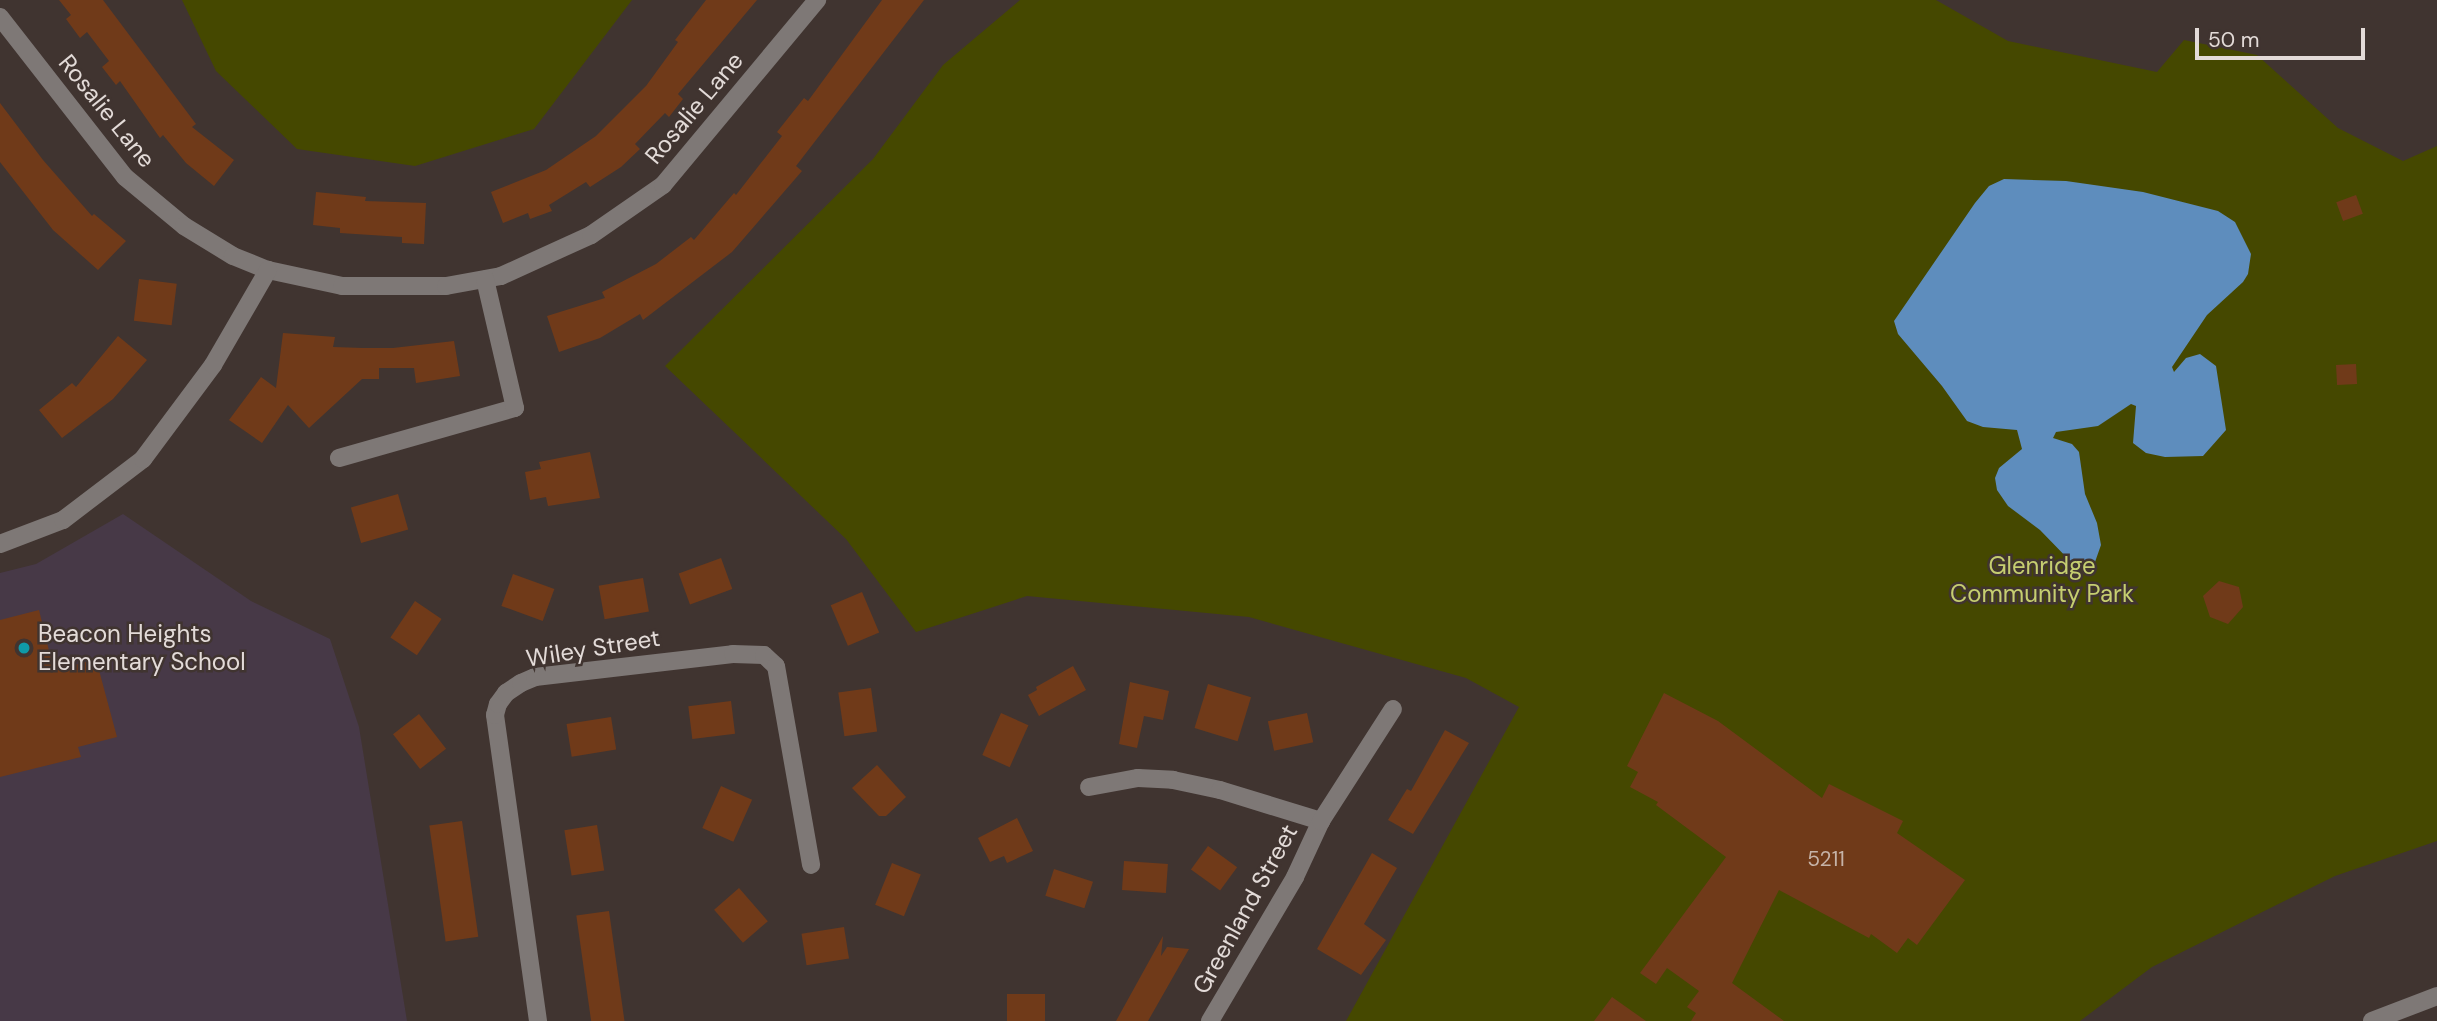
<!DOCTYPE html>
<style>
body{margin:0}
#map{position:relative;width:2437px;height:1021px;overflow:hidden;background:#403430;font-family:"DM Sans",sans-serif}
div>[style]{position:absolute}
.education>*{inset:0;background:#473947}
.green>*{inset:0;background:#454800}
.water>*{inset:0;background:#5e8dbd}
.building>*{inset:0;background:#703a19;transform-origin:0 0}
.minor>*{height:18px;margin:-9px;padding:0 9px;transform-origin:9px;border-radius:9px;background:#7e7876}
.dots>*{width:19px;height:19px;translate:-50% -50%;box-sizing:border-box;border:4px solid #403430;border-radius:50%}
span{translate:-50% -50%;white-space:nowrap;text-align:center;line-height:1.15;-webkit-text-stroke:5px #403430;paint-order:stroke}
.number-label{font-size:21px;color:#c6b3a8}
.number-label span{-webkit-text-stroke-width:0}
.street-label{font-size:24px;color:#e3dbd8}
.park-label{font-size:24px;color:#c6ce70}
.poi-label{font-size:24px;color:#e3dbd8}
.left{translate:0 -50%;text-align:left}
.scale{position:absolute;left:2195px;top:28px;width:170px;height:32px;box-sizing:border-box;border:4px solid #e3dbd8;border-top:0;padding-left:9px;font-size:21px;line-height:24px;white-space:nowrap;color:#e3dbd8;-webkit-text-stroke:5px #403430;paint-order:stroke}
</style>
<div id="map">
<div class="education">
<i style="clip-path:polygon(123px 514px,251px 601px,330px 639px,359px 727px,407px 1021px,0 1021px,0 573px,36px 564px)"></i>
</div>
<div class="green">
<i style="clip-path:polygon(182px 0,632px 0,534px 129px,415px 166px,297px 149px,216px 71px)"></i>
<i style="clip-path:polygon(1020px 0,1936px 0,2008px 41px,2157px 72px,2184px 40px,2257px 55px,2338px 128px,2403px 161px,2437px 146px,2437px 841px,2335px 876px,2152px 967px,2080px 1021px,1346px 1021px,1519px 707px,1466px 678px,1249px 617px,1027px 596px,916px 632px,846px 539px,665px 366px,873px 159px,943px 65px)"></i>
</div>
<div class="water">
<i style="clip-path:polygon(2004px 179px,2066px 181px,2143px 192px,2218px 211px,2235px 222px,2251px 254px,2248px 274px,2243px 282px,2207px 315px,2172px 367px,2174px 372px,2186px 358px,2200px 354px,2216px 366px,2226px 430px,2203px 456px,2165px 457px,2146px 453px,2133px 443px,2136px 406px,2131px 404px,2098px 426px,2056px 432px,2053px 438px,2072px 444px,2079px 452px,2085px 494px,2097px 523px,2101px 545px,2095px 562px,2083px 568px,2074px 565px,2040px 530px,2008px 506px,1997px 490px,1995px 478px,1999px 468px,2022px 449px,2017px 430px,1983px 427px,1967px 421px,1942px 386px,1898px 334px,1894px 321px,1975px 203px,1989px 186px)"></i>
</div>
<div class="building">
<i style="clip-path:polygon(59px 0,103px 0,196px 124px,192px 127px,234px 160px,214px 186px,186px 163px,163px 135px,160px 138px,120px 81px,116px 85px,102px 67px,109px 61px,87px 32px,80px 38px,66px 19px,71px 15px)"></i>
<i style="clip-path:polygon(706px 0,757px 0,678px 94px,683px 99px,669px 117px,665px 113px,635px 144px,640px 149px,621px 167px,590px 187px,586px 182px,549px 205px,552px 211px,530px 219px,528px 213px,503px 223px,491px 192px,546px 170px,596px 136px,646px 86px,678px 42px,675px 40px)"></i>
<i style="clip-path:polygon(882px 0,924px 0,796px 166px,802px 171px,732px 252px,643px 320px,640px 314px,600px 338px,559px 352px,547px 316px,605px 298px,602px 292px,656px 264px,691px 237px,694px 240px,734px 193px,736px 195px,782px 136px,777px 132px,804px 98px,808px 101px)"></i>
<i style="clip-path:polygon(0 103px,43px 160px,92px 216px,94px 214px,126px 241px,98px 270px,53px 230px,0 162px)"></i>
<i style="clip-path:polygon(316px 192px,366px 197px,365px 201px,426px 203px,424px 244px,402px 243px,402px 237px,340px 233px,340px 228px,313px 225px)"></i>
<i style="left:2356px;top:195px;width:20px;height:21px;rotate:70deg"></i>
<i style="left:139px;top:279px;width:38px;height:42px;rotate:7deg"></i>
<i style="clip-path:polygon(283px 333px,335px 337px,333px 347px,363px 348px,393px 348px,454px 341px,460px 376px,416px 383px,414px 368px,379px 368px,379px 379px,362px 379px,309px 428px,288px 405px,262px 443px,229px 420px,261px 377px,276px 388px)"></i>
<i style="clip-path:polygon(118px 336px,147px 360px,113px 399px,62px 438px,39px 410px,72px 383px,76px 387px)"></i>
<i style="left:2356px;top:364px;width:20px;height:20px;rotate:87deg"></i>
<i style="clip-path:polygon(590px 452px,600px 498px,548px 506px,546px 497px,530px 500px,525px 472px,541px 469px,539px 462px)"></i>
<i style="left:398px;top:494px;width:37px;height:49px;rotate:74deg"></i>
<i style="left:721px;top:558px;width:33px;height:45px;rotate:70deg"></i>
<i style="left:513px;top:574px;width:44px;height:34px;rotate:20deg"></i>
<i style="left:643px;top:578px;width:34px;height:45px;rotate:80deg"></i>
<i style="clip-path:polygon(2219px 581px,2239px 587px,2243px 607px,2228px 624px,2210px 617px,2203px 596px)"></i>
<i style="left:862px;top:592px;width:44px;height:34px;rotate:67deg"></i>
<i style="left:415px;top:601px;width:32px;height:44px;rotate:34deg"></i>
<i style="clip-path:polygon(39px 610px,54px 671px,96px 659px,117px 737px,78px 747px,81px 757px,0 777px,0 620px)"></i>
<i style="clip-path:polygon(1073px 666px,1086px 690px,1039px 716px,1028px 695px,1037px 690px,1036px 687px)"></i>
<i style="clip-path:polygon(1130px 682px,1169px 691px,1163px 720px,1144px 716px,1137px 748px,1119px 744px)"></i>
<i style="left:1208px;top:684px;width:45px;height:46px;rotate:17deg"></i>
<i style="left:871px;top:688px;width:44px;height:33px;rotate:82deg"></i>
<i style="clip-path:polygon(1664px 693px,1718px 721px,1822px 798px,1829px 784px,1903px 821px,1897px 833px,1965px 880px,1917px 945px,1908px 938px,1897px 953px,1871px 934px,1869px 938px,1779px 890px,1732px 983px,1784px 1021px,1691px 1021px,1696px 1013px,1687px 1007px,1699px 991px,1667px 968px,1656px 984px,1640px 973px,1726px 857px,1656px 805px,1658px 802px,1630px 787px,1638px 772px,1627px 766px)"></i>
<i style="left:731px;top:701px;width:33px;height:43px;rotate:83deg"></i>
<i style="left:1001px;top:713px;width:30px;height:46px;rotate:24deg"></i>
<i style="left:1307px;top:713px;width:30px;height:40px;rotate:78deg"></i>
<i style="left:419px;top:714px;width:44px;height:33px;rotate:52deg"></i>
<i style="left:611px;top:717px;width:33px;height:45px;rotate:81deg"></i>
<i style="clip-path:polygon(1445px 730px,1469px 743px,1413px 834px,1388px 820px,1407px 789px,1411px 791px)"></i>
<i style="clip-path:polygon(877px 765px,906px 797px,886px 816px,879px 816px,852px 788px)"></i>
<i style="left:721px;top:786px;width:34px;height:46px;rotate:24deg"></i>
<i style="clip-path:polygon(1017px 818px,1033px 851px,1007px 863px,1004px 856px,990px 862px,978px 838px)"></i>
<i style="left:462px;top:821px;width:117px;height:33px;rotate:82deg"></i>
<i style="left:597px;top:825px;width:46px;height:33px;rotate:81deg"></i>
<i style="left:1208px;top:846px;width:36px;height:29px;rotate:36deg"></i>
<i style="clip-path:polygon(1372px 853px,1397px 868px,1364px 924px,1386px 940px,1361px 975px,1317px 949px)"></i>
<i style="left:1124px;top:861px;width:44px;height:29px;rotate:4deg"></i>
<i style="left:892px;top:863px;width:31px;height:45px;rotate:22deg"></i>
<i style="left:1054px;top:869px;width:41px;height:28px;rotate:18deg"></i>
<i style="left:739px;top:888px;width:44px;height:33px;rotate:49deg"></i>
<i style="left:609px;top:911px;width:111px;height:33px;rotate:82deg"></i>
<i style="left:844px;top:927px;width:32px;height:43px;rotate:81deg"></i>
<i style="clip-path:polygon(1163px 936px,1161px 956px,1167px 947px,1189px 949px,1148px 1021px,1116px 1021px)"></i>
<i style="left:1007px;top:994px;width:38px;height:27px"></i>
<i style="clip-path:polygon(1612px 997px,1646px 1021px,1594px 1021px)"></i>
</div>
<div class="minor">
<i style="left:0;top:17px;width:203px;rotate:52deg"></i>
<i style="left:125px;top:177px;width:77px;rotate:39.7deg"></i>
<i style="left:184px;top:226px;width:57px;rotate:31.5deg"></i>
<i style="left:233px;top:256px;width:38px;rotate:22deg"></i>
<i style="left:268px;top:270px;width:76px;rotate:12.2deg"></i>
<i style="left:342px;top:286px;width:104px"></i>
<i style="left:446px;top:286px;width:56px;rotate:-10.3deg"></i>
<i style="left:501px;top:276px;width:99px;rotate:-24.5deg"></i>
<i style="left:591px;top:235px;width:88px;rotate:-34.8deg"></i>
<i style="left:663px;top:185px;width:241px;rotate:-50.2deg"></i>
<i style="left:339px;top:458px;width:183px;rotate:-15.9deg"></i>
<i style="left:515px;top:408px;width:132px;rotate:-103.1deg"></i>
<i style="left:0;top:544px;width:67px;rotate:-20.9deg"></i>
<i style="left:63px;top:520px;width:101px;rotate:-37.3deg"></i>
<i style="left:143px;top:459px;width:117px;rotate:-53.3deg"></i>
<i style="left:213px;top:365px;width:110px;rotate:-59.9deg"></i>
<i style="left:1089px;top:787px;width:50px;rotate:-10.4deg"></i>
<i style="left:1138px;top:778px;width:35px;rotate:3deg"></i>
<i style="left:1173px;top:780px;width:48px;rotate:12deg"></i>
<i style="left:1220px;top:790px;width:106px;rotate:17.1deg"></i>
<i style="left:538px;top:1021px;width:309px;rotate:-98deg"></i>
<i style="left:495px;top:715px;width:11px;rotate:-75deg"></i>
<i style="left:498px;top:704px;width:14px;rotate:-54deg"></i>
<i style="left:506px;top:693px;width:18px;rotate:-34deg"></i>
<i style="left:521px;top:683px;width:15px;rotate:-23deg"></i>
<i style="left:535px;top:677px;width:199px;rotate:-6.6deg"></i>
<i style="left:733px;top:654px;width:31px;rotate:2deg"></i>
<i style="left:764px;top:655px;width:16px;rotate:43deg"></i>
<i style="left:776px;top:666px;width:202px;rotate:80deg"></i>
<i style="left:1210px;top:1021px;width:167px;rotate:-59.4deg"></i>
<i style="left:1295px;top:877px;width:62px;rotate:-65.1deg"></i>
<i style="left:1321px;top:821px;width:133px;rotate:-57.3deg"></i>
<i style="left:2372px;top:1021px;width:70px;rotate:-21deg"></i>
</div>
<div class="dots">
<i style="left:24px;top:648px;background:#0f9aa8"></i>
</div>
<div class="number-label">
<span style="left:1826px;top:859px">5211</span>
</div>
<div class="street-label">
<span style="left:694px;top:108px;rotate:-50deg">Rosalie Lane</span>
<span style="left:107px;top:111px;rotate:51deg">Rosalie Lane</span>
<span style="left:593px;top:648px;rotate:-9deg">Wiley Street</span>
<span style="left:1245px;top:909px;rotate:-61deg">Greenland Street</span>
</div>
<div class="park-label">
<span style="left:2042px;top:580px">Glenridge<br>Community Park</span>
</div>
<div class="poi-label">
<span class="left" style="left:38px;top:648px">Beacon Heights<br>Elementary School</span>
</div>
<div class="scale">50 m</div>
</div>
